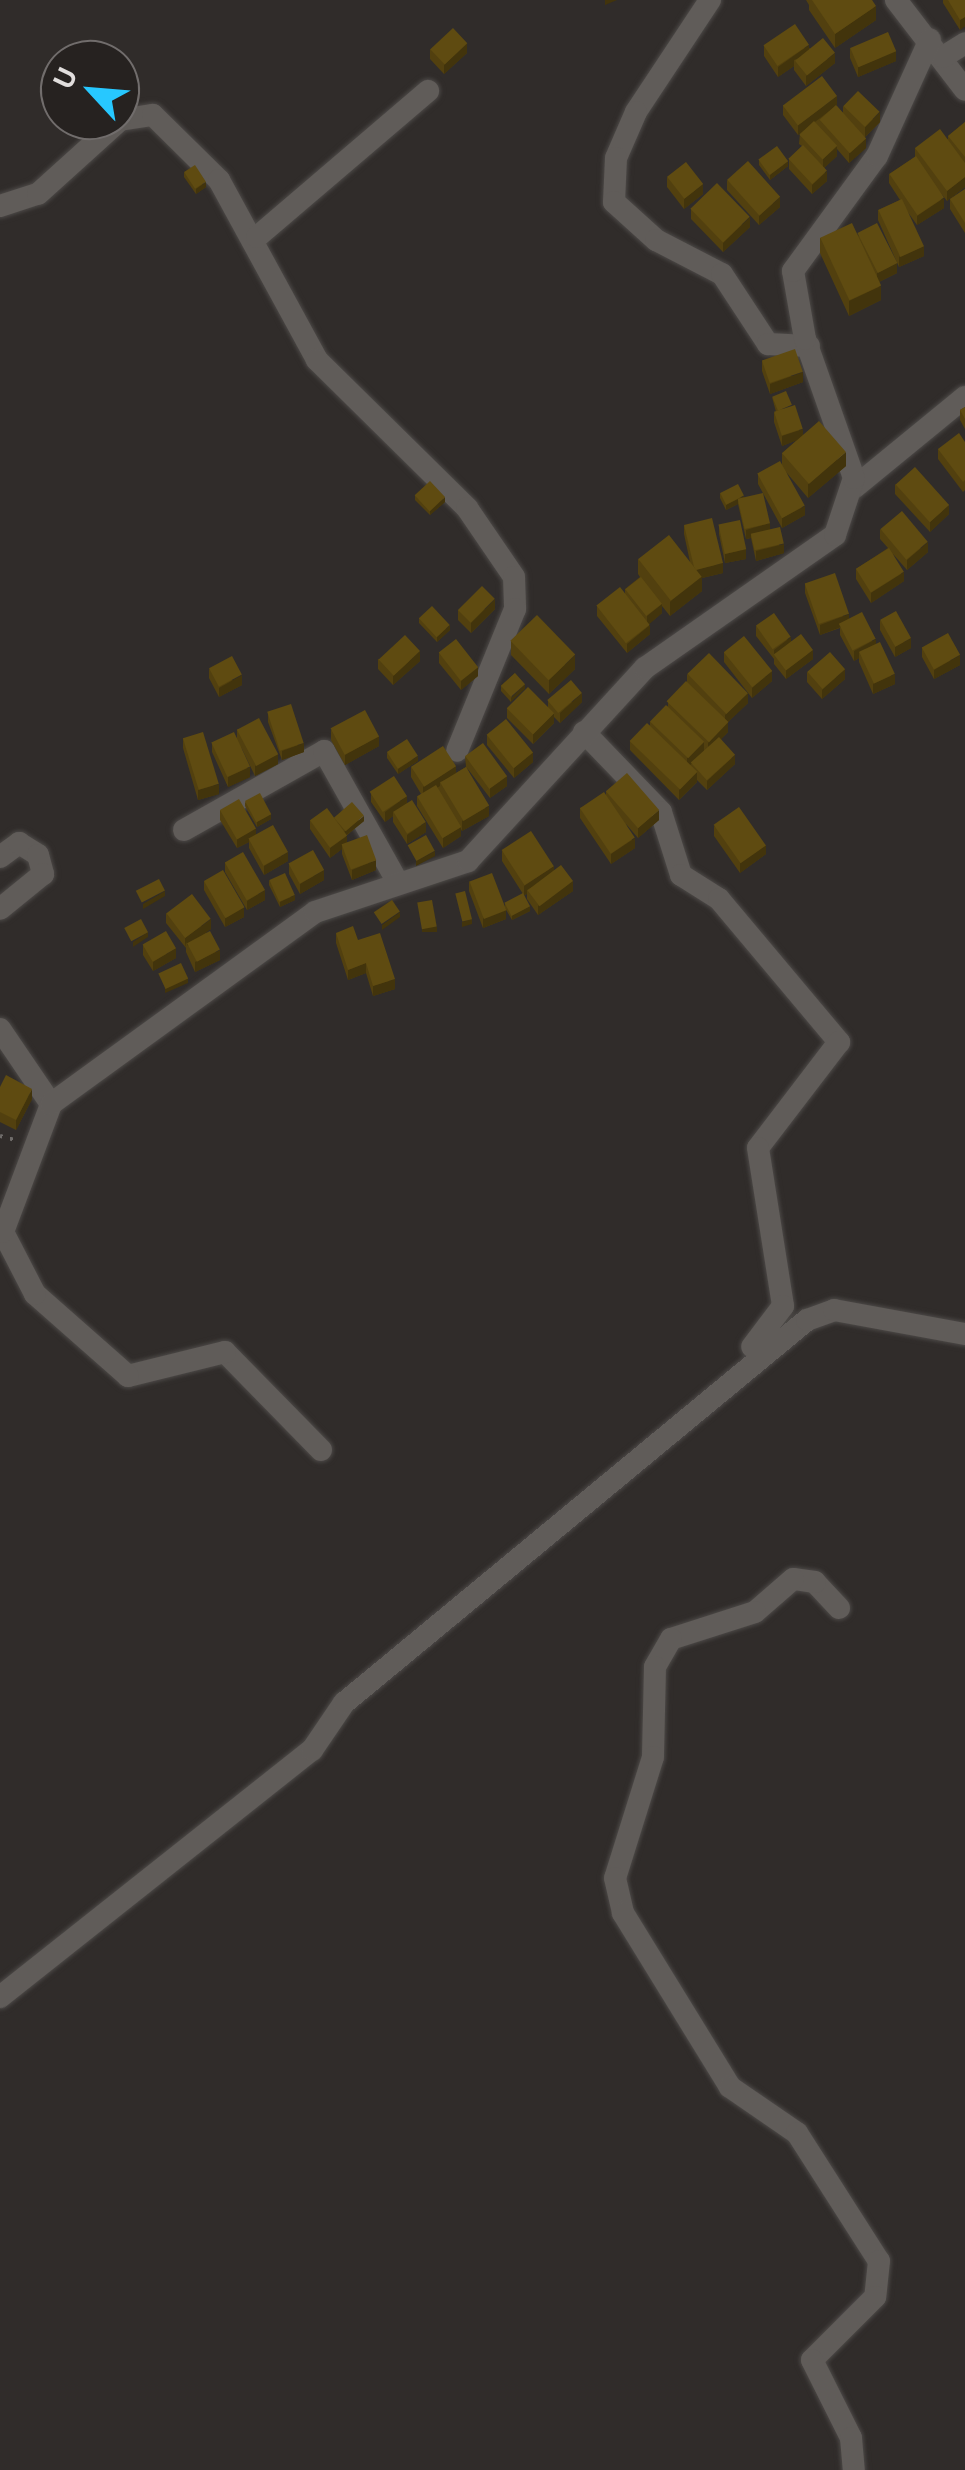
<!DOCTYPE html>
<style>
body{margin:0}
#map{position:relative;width:965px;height:2470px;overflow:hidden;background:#302c2a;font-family:Ubuntu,sans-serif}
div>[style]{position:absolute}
.path>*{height:4px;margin-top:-2px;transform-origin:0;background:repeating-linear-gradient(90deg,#6f6c6a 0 2.5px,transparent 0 10.5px)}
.roads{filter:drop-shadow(0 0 2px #4c4947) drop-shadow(0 0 2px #4c4947)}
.street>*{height:22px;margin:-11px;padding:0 11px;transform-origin:11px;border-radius:11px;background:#605c59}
.wall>*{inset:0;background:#52400f}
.shaded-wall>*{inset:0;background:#42340c;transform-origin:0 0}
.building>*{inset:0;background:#5f4b11;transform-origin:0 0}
span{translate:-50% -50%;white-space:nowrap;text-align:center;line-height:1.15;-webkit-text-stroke:8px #262220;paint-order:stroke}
.north{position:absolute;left:40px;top:40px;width:100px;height:100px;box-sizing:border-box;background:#262220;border:2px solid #716d6c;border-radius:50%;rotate:296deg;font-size:28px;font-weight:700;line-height:40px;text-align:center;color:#e1dedd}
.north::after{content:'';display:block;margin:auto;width:35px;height:45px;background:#27c8ff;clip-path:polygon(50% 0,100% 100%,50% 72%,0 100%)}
</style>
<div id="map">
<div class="path">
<i style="left:0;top:1136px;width:16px;rotate:15deg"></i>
</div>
<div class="roads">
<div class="street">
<i style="left:710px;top:0;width:134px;rotate:123.5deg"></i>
<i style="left:636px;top:112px;width:50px;rotate:113.5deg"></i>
<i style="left:616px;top:158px;width:44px;rotate:92.6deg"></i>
<i style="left:614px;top:202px;width:57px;rotate:42.1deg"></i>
<i style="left:656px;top:240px;width:74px;rotate:27.3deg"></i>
<i style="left:722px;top:274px;width:84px;rotate:56.7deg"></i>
<i style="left:768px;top:344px;width:41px;rotate:2.8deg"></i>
<i style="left:896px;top:0;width:113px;rotate:52.5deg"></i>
<i style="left:943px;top:57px;width:26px;rotate:-32deg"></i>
<i style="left:120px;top:120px;width:33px;rotate:-9deg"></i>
<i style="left:153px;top:115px;width:93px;rotate:44.6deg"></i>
<i style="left:219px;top:180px;width:205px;rotate:61.4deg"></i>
<i style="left:317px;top:360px;width:211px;rotate:44.6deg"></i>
<i style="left:467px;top:508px;width:83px;rotate:55.7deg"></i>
<i style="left:514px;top:577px;width:32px;rotate:88deg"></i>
<i style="left:515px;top:609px;width:153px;rotate:112.2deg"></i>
<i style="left:0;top:206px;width:40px;rotate:-18deg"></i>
<i style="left:38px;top:194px;width:110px;rotate:-42.1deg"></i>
<i style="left:257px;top:237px;width:225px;rotate:-40.5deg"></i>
<i style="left:855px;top:487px;width:142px;rotate:-39.3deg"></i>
<i style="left:584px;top:732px;width:111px;rotate:46.1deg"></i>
<i style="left:661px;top:812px;width:66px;rotate:72.4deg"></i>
<i style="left:681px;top:875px;width:45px;rotate:32.3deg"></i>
<i style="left:719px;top:899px;width:187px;rotate:50deg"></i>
<i style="left:839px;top:1042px;width:133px;rotate:127.4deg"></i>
<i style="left:758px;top:1148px;width:160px;rotate:81deg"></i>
<i style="left:783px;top:1306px;width:51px;rotate:127.1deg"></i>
<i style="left:184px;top:830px;width:161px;rotate:-29.4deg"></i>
<i style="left:324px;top:751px;width:151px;rotate:60.7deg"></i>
<i style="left:0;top:857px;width:24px;rotate:-36deg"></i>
<i style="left:19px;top:843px;width:22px;rotate:32deg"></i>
<i style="left:38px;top:855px;width:20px;rotate:75deg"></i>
<i style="left:43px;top:874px;width:55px;rotate:140.9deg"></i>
<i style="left:0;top:1029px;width:91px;rotate:55.8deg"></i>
<i style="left:321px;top:1450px;width:137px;rotate:-134.4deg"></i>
<i style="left:225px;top:1352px;width:100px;rotate:166.1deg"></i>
<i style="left:128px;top:1376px;width:124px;rotate:-138.6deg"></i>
<i style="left:35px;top:1294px;width:70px;rotate:-117.3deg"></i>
<i style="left:3px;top:1232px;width:137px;rotate:-69.4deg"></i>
<i style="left:51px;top:1104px;width:326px;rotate:-36deg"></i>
<i style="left:315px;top:912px;width:161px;rotate:-18.4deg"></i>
<i style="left:468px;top:861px;width:262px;rotate:-47.5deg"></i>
<i style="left:645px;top:668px;width:232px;rotate:-35deg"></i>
<i style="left:835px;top:535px;width:60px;rotate:-71.6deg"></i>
<i style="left:854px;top:478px;width:147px;rotate:-109.4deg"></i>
<i style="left:805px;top:339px;width:69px;rotate:-100deg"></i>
<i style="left:793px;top:271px;width:142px;rotate:-53.9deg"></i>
<i style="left:877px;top:156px;width:128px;rotate:-65.6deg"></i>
<i style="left:839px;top:1608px;width:35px;rotate:-133deg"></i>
<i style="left:815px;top:1582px;width:22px;rotate:-172deg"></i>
<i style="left:793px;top:1579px;width:50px;rotate:139deg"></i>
<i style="left:755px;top:1612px;width:88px;rotate:162.2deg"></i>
<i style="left:671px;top:1639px;width:32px;rotate:120deg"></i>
<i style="left:655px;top:1667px;width:90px;rotate:91.3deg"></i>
<i style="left:653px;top:1757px;width:127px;rotate:107.4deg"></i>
<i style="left:615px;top:1878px;width:36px;rotate:77deg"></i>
<i style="left:623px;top:1913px;width:204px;rotate:58.4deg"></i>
<i style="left:730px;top:2087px;width:81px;rotate:34.5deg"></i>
<i style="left:797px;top:2133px;width:152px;rotate:57.4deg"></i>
<i style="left:879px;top:2261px;width:36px;rotate:96deg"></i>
<i style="left:875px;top:2297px;width:89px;rotate:135deg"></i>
<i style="left:812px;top:2360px;width:87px;rotate:63.4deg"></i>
<i style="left:851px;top:2438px;width:32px;rotate:85deg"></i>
<i style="left:0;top:1997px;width:398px;rotate:-38.4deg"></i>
<i style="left:312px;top:1750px;width:57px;rotate:-55.8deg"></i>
<i style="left:344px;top:1703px;width:601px;rotate:-39.6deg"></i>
<i style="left:807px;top:1320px;width:29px;rotate:-20deg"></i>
<i style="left:834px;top:1310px;width:133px;rotate:10.4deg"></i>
</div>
</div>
<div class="wall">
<i style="clip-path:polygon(806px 0,872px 0,876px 20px,835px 48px,809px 10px,809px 5px)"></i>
<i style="clip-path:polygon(943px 0,965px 0,965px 26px,960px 30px,943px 3px)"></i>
<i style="clip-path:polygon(764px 46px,809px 48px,835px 63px,806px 86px,794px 70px,794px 66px,778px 77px,764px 56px)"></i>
<i style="clip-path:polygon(850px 48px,896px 61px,858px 77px,850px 58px)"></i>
<i style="clip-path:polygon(430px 49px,467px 53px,444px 74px,430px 59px)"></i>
<i style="clip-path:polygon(783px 105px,837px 106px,843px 113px,843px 106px,880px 122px,865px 137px,866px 148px,849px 163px,837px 149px,837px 156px,824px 168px,827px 181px,812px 194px,789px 169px,789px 159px,802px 146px,799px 144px,800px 133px,798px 135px,783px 115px)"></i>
<i style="clip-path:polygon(965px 122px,965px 187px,947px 201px,939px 191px,944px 208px,917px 225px,907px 211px,924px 256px,899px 267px,878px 220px,878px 210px,900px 200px,889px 183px,889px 174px,915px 157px,915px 148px,948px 139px,948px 136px)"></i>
<i style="clip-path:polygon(759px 160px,788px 166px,770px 180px,759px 165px)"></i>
<i style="clip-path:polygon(184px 172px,206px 187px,196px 194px,184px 177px)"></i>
<i style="clip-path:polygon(667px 177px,703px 194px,684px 209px,667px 187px)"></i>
<i style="clip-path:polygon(727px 180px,780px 207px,759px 225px,727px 190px)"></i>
<i style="clip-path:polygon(965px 189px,965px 233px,950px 209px,950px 199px)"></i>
<i style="clip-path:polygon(691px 209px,750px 227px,723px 252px,691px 219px)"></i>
<i style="clip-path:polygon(857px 234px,897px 273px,879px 282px,881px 300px,849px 316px,820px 253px,820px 238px)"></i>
<i style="clip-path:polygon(762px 361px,803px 382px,770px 394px,762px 371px)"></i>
<i style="clip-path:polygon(772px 397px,803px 435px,846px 466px,808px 498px,786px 472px,805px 515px,782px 528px,758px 484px,758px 474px,782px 465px,782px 453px,797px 440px,782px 446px,774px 422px,774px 413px,776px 412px)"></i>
<i style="clip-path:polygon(965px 407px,965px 429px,960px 420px,960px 410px)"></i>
<i style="clip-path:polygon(965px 442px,965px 490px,963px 492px,938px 459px,938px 449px)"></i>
<i style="clip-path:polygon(895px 484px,949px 514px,930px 532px,895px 494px)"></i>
<i style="clip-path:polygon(720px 493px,744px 498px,770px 529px,784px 553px,756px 561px,751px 538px,746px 539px,738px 504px,726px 510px,720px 498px)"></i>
<i style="clip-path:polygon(415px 495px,445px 502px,430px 515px,415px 500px)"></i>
<i style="clip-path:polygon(684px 525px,723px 573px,702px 578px,702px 591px,670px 616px,662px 606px,662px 613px,649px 624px,650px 634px,627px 653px,597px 616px,597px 606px,625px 594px,625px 589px,640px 577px,638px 574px,638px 559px,690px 562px,684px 534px)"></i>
<i style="clip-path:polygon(719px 525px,746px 559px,725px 563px,719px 534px)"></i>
<i style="clip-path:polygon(880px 529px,928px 552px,907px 570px,893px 554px,904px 581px,871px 603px,856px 579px,856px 569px,888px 548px,880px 539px)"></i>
<i style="clip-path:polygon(805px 583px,876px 644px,895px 684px,873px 694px,859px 662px,859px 658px,854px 661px,840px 635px,840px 628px,820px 635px,805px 593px)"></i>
<i style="clip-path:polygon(495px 609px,471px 633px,458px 620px,458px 610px)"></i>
<i style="clip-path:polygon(419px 618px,450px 630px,437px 642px,419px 623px)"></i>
<i style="clip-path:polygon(880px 620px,911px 648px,895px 657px,880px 630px)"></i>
<i style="clip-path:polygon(756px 626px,791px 641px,813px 659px,786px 679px,774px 664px,774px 659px,756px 636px)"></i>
<i style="clip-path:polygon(511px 641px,575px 669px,549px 694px,511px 655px)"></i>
<i style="clip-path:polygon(922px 647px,960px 665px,934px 679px,922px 657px)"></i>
<i style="clip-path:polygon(724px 652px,772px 681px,752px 698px,724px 662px)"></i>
<i style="clip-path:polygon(439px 653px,478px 676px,461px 690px,439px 663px)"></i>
<i style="clip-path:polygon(378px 659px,420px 661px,393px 685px,378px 669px)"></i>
<i style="clip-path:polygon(209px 669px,242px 685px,219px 697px,209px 678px)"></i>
<i style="clip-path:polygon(807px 672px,845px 679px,822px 699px,807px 682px)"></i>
<i style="clip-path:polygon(515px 673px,511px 702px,501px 691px,501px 686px)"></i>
<i style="clip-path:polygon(687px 674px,748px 703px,728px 722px,728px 732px,721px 739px,735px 764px,707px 790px,697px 780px,697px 782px,679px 800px,630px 750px,630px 741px,650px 725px,650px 722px,668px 706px,668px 703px,687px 682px)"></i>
<i style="clip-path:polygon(548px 701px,582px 702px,560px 723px,554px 717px,554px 723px,533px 744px,507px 718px,507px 708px,548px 707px)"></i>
<i style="clip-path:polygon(268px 713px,304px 752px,282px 760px,268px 722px)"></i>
<i style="clip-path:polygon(237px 729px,278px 764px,255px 776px,241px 747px,250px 777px,228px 787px,212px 752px,212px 743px,237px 738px)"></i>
<i style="clip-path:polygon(331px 730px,379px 746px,345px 765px,331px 740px)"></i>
<i style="clip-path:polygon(487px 735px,533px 762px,514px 778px,487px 745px)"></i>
<i style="clip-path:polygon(183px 738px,219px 794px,198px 800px,183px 748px)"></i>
<i style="clip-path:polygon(387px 753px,418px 761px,398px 774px,387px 758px)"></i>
<i style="clip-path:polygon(465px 756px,507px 786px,490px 798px,467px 768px,489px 816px,462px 831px,461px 829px,461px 836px,443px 848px,417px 806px,417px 797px,421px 794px,411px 777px,411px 767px,456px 773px,466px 767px)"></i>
<i style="clip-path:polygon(606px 791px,659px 820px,638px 838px,626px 824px,635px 848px,611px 864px,580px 818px,580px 808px,606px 795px)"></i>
<i style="clip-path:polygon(371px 793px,407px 803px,426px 832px,407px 844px,393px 822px,393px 816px,385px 822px,371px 802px)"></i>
<i style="clip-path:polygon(245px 802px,271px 819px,257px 827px,245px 806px)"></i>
<i style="clip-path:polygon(220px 810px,256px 835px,288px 861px,264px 875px,249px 848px,249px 842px,237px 848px,220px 820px)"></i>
<i style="clip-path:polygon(334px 818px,364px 821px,346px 836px,347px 843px,376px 870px,352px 880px,342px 854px,342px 849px,330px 858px,310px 829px,310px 820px)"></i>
<i style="clip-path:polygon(714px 826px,766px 854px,740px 873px,714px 836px)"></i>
<i style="clip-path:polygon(502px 851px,554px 871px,573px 891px,538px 915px,527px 899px,527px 894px,524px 895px,530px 911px,512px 920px,505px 908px,505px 903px,523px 894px,502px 861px)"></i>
<i style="clip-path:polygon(225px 862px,265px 900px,247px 910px,225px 872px)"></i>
<i style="clip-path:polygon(289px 864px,324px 880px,300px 894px,289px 874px)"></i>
<i style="clip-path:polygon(269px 880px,295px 900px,280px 907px,269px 885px)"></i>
<i style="clip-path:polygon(204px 881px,244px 917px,225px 927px,204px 890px)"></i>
<i style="clip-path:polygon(469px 881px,506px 919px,483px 928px,469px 891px)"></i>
<i style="clip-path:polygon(166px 913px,211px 929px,206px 932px,220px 960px,195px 972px,186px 952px,186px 948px,166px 923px)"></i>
<i style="clip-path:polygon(336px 933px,358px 940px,395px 989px,373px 996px,366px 973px,348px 980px,336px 943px)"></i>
<i style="clip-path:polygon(143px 945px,176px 958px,153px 971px,143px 955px)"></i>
<i style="clip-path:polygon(0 1087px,32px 1099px,16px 1130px,0 1122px)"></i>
</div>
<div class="shaded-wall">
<i style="clip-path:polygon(605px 0,617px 0,605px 5px)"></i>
<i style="clip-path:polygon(876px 6px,876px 20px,835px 48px,835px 34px)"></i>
<i style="clip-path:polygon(965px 17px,965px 26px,960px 30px,960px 20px)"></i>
<i style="clip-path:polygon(467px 43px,467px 53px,444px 74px,444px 65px)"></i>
<i style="clip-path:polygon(809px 45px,809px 54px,794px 60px,794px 66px,778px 77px,778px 67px)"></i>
<i style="clip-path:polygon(896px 51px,896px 61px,858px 77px,858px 67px)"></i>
<i style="clip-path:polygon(835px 53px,835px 63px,806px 86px,806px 76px)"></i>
<i style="clip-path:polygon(135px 95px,135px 100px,122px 109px,122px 104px)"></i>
<i style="clip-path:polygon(837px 96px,837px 105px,798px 135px,798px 125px)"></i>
<i style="clip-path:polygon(880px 112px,880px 122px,865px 137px,865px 127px)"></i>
<i style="clip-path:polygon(866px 138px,866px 148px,849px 163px,849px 153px)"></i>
<i style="clip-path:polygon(837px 146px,837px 156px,823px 169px,823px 159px)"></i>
<i style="clip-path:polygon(788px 161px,788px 166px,770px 180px,770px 175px)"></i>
<i style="clip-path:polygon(827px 171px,827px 181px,812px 194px,812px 185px)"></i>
<i style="clip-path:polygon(965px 177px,965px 187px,947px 201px,947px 191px)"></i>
<i style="clip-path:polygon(206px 182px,206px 187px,196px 194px,196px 189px)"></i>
<i style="clip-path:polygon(703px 184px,703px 194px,684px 209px,684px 199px)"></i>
<i style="clip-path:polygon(780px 197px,780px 207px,759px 225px,759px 216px)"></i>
<i style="clip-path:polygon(944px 198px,944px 208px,917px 225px,917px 216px)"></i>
<i style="clip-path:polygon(750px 217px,750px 227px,723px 252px,723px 243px)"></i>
<i style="clip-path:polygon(924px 246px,924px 256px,899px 267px,899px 257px)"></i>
<i style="clip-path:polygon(897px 263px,897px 273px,877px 283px,877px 273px)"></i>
<i style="clip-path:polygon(881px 286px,881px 300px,849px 316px,849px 301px)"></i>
<i style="clip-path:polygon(803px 372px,803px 382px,770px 394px,770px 384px)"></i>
<i style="clip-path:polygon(803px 429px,803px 438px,782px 446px,782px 436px)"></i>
<i style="clip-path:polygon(846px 452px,846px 466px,808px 498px,808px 484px)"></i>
<i style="clip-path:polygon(744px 496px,744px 501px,738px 499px,738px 504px,726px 510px,726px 505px)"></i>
<i style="clip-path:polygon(445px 497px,445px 502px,430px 515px,430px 510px)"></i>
<i style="clip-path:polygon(949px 505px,949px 514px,930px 532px,930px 522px)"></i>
<i style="clip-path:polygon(805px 506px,805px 515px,782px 528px,782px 518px)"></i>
<i style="clip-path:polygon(770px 523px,770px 533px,751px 534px,751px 538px,746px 539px,746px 530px)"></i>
<i style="clip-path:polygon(928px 542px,928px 552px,907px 570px,907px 560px)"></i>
<i style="clip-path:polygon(784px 544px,784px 553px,756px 561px,756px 551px)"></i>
<i style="clip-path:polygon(746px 549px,746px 559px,725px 563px,725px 554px)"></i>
<i style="clip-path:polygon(723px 563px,723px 573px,702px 578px,702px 591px,670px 616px,670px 602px,695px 570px)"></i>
<i style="clip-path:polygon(904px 572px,904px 581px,871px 603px,871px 593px)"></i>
<i style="clip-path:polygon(495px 599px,495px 609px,471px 633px,471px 623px)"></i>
<i style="clip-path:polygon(662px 604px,662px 613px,647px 626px,647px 616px)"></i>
<i style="clip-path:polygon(849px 614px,849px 624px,820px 635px,820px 625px)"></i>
<i style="clip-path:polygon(450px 625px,450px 630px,437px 642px,437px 637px)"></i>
<i style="clip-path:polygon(650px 625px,650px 634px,627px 653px,627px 644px)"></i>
<i style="clip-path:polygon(791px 637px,791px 646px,774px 654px,774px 650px)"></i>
<i style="clip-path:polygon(911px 638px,911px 648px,895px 657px,895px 647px)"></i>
<i style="clip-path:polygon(876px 639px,876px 649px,859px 652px,859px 658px,854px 661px,854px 651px)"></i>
<i style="clip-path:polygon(813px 650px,813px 659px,786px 679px,786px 670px)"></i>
<i style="clip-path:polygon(420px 651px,420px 661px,393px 685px,393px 676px)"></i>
<i style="clip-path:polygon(575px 655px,575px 669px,549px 694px,549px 680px)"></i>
<i style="clip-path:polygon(960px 655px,960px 665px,934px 679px,934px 670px)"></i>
<i style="clip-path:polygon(478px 667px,478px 676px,461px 690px,461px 680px)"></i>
<i style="clip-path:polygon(845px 669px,845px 679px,822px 699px,822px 690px)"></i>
<i style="clip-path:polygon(772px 671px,772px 681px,752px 698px,752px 688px)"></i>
<i style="clip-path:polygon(895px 674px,895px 684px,873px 694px,873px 684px)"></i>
<i style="clip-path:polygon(242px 675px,242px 685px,219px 697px,219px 688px)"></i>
<i style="clip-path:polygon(525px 684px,525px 689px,511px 702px,511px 698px)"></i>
<i style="clip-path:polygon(582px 693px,582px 702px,560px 723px,560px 713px)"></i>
<i style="clip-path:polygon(748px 693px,748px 703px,728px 722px,728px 732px,708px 753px,708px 743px,725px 725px,725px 715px)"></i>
<i style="clip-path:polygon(554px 713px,554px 723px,533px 744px,533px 734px)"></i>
<i style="clip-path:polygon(379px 736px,379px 746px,345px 765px,345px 755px)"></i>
<i style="clip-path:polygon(704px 742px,704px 752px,687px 768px,687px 758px)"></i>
<i style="clip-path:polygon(304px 743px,304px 752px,282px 760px,282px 751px)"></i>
<i style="clip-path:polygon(533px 752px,533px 762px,514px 778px,514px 768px)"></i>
<i style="clip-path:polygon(278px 754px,278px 764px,255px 776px,255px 766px)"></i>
<i style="clip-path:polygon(735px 755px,735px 764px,707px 790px,707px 781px)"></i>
<i style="clip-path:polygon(418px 756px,418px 761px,398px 774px,398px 769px)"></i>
<i style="clip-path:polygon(456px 766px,456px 776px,440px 782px,440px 786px,423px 797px,423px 787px)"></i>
<i style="clip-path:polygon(250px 767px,250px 777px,228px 787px,228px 777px)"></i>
<i style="clip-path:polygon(697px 772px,697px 782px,679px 800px,679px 790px)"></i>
<i style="clip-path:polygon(507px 776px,507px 786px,490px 798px,490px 788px)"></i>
<i style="clip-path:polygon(219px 784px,219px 794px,198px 800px,198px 790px)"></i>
<i style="clip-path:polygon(407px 796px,407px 806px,393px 812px,393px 816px,385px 822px,385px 812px)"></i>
<i style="clip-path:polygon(489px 806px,489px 816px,462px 831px,462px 821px)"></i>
<i style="clip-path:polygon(659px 810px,659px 820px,638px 838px,638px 828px)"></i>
<i style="clip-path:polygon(271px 814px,271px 819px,257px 827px,257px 822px)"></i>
<i style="clip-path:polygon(364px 816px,364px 821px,344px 837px,344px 832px)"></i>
<i style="clip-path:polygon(426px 822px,426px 832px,407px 844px,407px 835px)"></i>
<i style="clip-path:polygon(461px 827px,461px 836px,443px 848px,443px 838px)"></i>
<i style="clip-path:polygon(256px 828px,256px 838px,249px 839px,249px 842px,237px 848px,237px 839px)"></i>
<i style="clip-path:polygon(347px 836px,347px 846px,342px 845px,342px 849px,330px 858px,330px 848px)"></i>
<i style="clip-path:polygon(635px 838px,635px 848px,611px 864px,611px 854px)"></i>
<i style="clip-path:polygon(766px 845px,766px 854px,740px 873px,740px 863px)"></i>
<i style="clip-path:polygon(435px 851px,435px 856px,416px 866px,416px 861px)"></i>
<i style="clip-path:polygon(288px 852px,288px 861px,264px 875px,264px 866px)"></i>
<i style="clip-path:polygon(376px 860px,376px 870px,352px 880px,352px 870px)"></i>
<i style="clip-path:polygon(554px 866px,554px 875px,527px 890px,527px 894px,524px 895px,524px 886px)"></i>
<i style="clip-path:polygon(324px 870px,324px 880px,300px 894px,300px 884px)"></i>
<i style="clip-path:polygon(573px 881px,573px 891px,538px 915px,538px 906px)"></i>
<i style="clip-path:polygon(265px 890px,265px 900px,247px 910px,247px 901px)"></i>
<i style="clip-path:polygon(165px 891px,165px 896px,143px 909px,143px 904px)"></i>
<i style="clip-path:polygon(295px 895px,295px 900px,280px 907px,280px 902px)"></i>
<i style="clip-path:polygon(530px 906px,530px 911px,512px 920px,512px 915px)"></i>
<i style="clip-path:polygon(244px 907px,244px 917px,225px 927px,225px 917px)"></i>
<i style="clip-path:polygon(506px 910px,506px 919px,483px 928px,483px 918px)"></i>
<i style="clip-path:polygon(400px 912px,400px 917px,382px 930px,382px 925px)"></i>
<i style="clip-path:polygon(211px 919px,211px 929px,188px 946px,186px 942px,185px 948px,185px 938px)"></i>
<i style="clip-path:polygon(472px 919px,472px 924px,462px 927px,462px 922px)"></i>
<i style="left:437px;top:927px;width:5px;height:15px;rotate:90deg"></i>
<i style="clip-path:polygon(148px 932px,148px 937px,133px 947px,133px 942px)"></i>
<i style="clip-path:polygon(176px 948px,176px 958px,153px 971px,153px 962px)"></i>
<i style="clip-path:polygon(220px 950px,220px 960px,195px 972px,195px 962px)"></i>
<i style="clip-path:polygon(366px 963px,366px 973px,348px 980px,348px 970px)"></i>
<i style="clip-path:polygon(188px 978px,188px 983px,165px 993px,165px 988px)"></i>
<i style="clip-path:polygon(395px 979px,395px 989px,373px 996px,373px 986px)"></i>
<i style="clip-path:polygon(32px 1089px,32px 1099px,16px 1130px,16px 1120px)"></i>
</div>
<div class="building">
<i style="clip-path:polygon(812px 0,872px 0,876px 6px,835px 34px)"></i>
<i style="clip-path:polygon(948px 0,965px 0,965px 17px,960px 20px)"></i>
<i style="left:795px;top:24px;width:25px;height:38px;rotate:56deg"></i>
<i style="left:453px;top:28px;width:21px;height:31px;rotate:47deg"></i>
<i style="left:888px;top:32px;width:21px;height:41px;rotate:67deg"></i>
<i style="left:823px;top:38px;width:19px;height:36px;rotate:51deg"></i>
<i style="left:822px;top:76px;width:25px;height:49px;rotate:53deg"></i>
<i style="clip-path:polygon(123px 78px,135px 95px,122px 104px,120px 101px,120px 80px)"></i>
<i style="left:858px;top:91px;width:30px;height:21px;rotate:44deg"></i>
<i style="left:836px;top:105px;width:45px;height:22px;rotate:48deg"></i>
<i style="left:814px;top:121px;width:34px;height:20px;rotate:47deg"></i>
<i style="clip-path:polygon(965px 122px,965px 157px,948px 136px)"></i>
<i style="clip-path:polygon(940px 129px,965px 163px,965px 177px,947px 191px,915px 148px)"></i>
<i style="left:803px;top:145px;width:35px;height:20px;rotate:47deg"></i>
<i style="left:777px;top:146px;width:19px;height:23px;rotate:54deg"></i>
<i style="left:916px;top:156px;width:50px;height:32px;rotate:56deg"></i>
<i style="left:748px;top:161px;width:48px;height:28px;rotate:48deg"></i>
<i style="left:686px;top:162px;width:28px;height:24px;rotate:52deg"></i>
<i style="left:195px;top:165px;width:20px;height:13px;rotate:57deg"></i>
<i style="left:717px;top:183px;width:47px;height:37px;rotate:46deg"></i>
<i style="clip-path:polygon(965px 189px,965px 223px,950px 199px)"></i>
<i style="left:902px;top:199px;width:52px;height:26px;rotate:65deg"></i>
<i style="left:852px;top:223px;width:69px;height:35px;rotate:65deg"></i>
<i style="left:877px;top:223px;width:45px;height:22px;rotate:63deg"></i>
<i style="left:795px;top:349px;width:24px;height:35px;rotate:71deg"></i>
<i style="left:786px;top:391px;width:15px;height:15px;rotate:67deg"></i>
<i style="left:795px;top:405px;width:25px;height:22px;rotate:72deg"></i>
<i style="clip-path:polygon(965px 407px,965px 419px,960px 410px)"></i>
<i style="left:819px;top:421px;width:41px;height:49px;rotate:49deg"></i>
<i style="clip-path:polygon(959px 433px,965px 442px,965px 480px,963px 482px,938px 449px)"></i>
<i style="left:780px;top:461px;width:51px;height:26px;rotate:61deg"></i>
<i style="left:915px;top:467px;width:51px;height:26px;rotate:48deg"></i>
<i style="left:430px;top:481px;width:22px;height:21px;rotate:47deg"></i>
<i style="left:738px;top:484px;width:13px;height:20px;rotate:63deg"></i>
<i style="left:763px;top:493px;width:31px;height:26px;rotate:77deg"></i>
<i style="left:902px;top:511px;width:40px;height:28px;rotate:50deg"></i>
<i style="clip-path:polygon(712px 518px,723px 563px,696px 570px,694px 567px,684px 525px)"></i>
<i style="left:740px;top:520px;width:30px;height:22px;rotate:78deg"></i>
<i style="left:780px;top:527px;width:17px;height:30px;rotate:77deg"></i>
<i style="left:669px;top:535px;width:53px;height:39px;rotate:52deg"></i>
<i style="left:889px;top:548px;width:28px;height:39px;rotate:58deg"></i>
<i style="left:835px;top:573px;width:43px;height:32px;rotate:71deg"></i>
<i style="left:641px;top:577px;width:34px;height:20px;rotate:52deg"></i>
<i style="left:482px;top:586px;width:18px;height:34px;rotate:45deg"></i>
<i style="left:620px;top:587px;width:48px;height:30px;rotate:52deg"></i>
<i style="left:432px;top:606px;width:26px;height:18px;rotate:47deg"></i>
<i style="left:896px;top:611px;width:31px;height:18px;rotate:61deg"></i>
<i style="left:862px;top:612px;width:30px;height:26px;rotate:63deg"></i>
<i style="left:774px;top:613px;width:29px;height:22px;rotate:55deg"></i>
<i style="left:537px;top:615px;width:55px;height:37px;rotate:46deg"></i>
<i style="left:948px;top:633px;width:25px;height:30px;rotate:61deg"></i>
<i style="left:801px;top:634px;width:20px;height:34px;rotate:53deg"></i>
<i style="left:405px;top:635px;width:22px;height:36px;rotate:47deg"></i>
<i style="left:744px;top:636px;width:45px;height:26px;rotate:51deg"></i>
<i style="left:456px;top:639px;width:36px;height:22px;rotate:52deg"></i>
<i style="left:880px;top:642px;width:35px;height:23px;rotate:65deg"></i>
<i style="left:830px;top:652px;width:23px;height:30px;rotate:49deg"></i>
<i style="left:709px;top:653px;width:56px;height:30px;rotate:46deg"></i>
<i style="left:232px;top:656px;width:21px;height:26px;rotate:62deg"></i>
<i style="left:515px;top:673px;width:15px;height:19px;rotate:48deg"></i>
<i style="left:571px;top:680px;width:17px;height:31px;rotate:50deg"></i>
<i style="left:686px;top:681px;width:59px;height:28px;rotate:44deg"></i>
<i style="left:528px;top:687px;width:37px;height:30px;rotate:45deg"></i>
<i style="left:291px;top:704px;width:41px;height:25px;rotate:72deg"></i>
<i style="left:666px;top:705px;width:53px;height:23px;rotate:44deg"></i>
<i style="left:365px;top:710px;width:30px;height:39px;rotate:62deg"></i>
<i style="left:259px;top:718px;width:41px;height:25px;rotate:62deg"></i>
<i style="left:506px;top:719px;width:43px;height:25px;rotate:51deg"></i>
<i style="left:647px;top:723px;width:70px;height:25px;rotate:44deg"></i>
<i style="left:203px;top:732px;width:54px;height:21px;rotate:73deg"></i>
<i style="left:234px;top:732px;width:38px;height:25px;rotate:65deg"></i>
<i style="left:719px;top:737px;width:24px;height:38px;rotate:48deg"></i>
<i style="left:407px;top:739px;width:20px;height:24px;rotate:57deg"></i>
<i style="left:483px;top:743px;width:41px;height:22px;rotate:54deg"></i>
<i style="left:443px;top:746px;width:24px;height:38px;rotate:57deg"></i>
<i style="left:466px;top:767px;width:45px;height:30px;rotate:59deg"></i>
<i style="left:627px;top:773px;width:49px;height:28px;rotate:49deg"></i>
<i style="left:394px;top:776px;width:24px;height:29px;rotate:57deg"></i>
<i style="left:436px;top:785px;width:49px;height:22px;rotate:59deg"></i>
<i style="left:604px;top:792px;width:55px;height:29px;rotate:56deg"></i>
<i style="left:260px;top:793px;width:24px;height:17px;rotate:62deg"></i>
<i style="left:239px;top:799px;width:34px;height:22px;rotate:60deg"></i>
<i style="left:412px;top:800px;width:26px;height:22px;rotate:58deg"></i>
<i style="left:352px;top:802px;width:18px;height:24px;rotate:49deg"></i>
<i style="left:739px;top:807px;width:47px;height:31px;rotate:55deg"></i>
<i style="left:327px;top:808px;width:34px;height:21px;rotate:54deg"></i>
<i style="left:273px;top:825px;width:31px;height:28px;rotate:61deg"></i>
<i style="left:531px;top:831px;width:42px;height:35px;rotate:57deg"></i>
<i style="left:367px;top:835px;width:27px;height:27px;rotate:70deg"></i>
<i style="left:426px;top:835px;width:18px;height:21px;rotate:61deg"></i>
<i style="left:313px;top:850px;width:23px;height:28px;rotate:61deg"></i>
<i style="left:243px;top:852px;width:44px;height:21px;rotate:60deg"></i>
<i style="left:561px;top:865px;width:20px;height:42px;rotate:53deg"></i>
<i style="left:223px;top:870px;width:43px;height:22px;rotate:60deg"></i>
<i style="left:285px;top:873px;width:24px;height:17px;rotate:66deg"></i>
<i style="left:492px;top:873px;width:40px;height:24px;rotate:69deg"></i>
<i style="left:159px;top:879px;width:13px;height:26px;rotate:63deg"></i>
<i style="left:465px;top:891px;width:29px;height:10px;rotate:76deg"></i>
<i style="left:523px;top:893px;width:15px;height:21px;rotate:62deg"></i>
<i style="left:192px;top:894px;width:31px;height:32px;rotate:53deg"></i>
<i style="left:392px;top:900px;width:14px;height:22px;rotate:56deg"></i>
<i style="left:432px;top:900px;width:27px;height:15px;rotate:80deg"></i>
<i style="left:141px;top:919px;width:15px;height:19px;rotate:62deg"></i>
<i style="clip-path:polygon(353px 926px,358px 940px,380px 933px,395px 979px,373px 986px,366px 963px,348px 970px,336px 933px)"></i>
<i style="left:166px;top:931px;width:20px;height:27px;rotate:60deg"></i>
<i style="left:210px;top:931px;width:21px;height:26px;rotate:62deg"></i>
<i style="left:181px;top:963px;width:17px;height:25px;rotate:65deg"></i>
<i style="clip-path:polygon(6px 1075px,32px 1089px,16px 1120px,0 1112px,0 1087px)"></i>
</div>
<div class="north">U</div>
</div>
